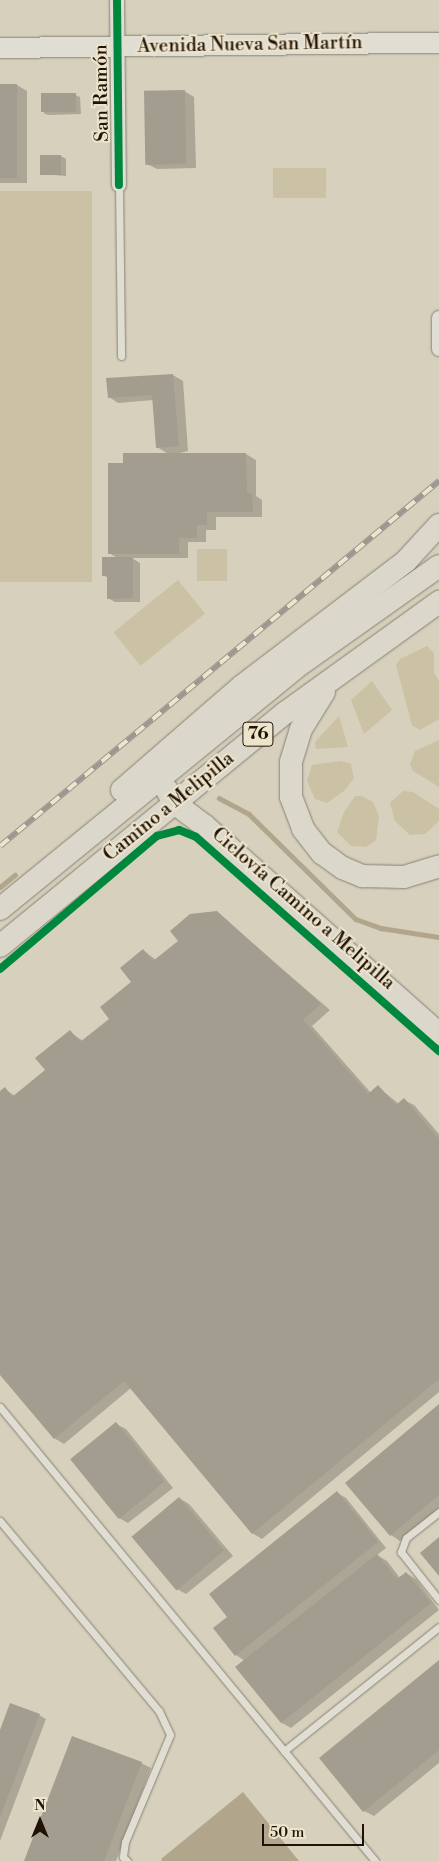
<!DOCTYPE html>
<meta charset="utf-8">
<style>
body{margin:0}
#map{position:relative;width:439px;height:1861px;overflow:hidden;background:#d7d0bc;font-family:"Libre Bodoni",serif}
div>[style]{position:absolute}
.green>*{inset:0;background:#cbc1a5;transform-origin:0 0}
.water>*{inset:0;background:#b1a58c}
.shadow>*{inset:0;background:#0003}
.stream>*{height:4.5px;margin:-2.25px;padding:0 2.25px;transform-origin:2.25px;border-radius:2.25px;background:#b1a58c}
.building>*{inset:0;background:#a39d90;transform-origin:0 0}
.roads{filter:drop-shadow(0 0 1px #888276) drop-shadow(0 0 1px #888276)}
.service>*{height:7px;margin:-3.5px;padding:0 3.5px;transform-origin:3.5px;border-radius:3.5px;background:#e0ddd3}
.minor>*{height:14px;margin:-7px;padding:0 7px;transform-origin:7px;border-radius:7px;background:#e0ddd3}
.secondary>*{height:20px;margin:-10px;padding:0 10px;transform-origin:10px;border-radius:10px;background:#e0ddd3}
.primary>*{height:22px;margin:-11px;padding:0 11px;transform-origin:11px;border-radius:11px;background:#dbd7cb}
.rail>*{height:5.5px;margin-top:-2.75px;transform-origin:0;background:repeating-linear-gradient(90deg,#ede4cc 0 11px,#9c978f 0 22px);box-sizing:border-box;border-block:1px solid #9c978f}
.cycleway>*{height:8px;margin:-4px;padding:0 4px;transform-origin:4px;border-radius:4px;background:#00873e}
span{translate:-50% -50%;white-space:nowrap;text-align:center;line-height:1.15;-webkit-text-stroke:4px #ede4cc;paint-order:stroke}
.shield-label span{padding:1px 4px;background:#ede4cc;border:1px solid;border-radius:4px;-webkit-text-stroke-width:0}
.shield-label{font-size:18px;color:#211207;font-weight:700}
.street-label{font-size:19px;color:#211207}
.north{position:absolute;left:15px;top:1796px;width:50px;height:50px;-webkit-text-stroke:4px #ede4cc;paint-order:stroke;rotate:0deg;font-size:14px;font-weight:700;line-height:20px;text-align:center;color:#211207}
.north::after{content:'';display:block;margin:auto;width:18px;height:22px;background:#211207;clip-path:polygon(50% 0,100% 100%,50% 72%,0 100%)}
.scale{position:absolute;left:262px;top:1824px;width:102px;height:22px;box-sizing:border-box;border:2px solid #211207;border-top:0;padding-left:6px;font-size:15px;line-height:18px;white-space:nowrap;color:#211207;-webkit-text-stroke:4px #ede4cc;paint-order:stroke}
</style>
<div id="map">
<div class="green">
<i style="left:273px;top:168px;width:53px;height:30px"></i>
<i style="left:0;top:191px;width:92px;height:391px"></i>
<i style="left:197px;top:549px;width:30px;height:32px"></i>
<i style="left:178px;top:580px;width:43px;height:83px;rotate:51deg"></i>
<i style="clip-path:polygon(427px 646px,434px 653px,434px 673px,439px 681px,439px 719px,420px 730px,412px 725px,396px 665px,400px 659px)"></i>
<i style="clip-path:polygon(372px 681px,392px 710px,364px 734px,351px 700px)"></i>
<i style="clip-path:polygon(339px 716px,348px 747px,316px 749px,315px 742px)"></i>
<i style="clip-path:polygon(439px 740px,439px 787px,413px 771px,410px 764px,415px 751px)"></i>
<i style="clip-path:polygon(341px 761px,351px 764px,354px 778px,344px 791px,327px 803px,315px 799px,307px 781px,312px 765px)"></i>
<i style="clip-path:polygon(403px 791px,413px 792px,439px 809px,439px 821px,425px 834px,410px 835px,395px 821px,390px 803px)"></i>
<i style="clip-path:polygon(355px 796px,362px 796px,373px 802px,379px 816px,376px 840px,366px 847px,351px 846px,337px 832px,344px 812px)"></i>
</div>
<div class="water">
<i style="clip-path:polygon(243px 1792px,299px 1861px,162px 1861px,161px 1859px)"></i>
</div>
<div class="shadow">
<i style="clip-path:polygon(0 85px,17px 85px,27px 91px,27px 183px,0 183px)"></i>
<i style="clip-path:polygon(184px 91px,194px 97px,196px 168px,157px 169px,147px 164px)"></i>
<i style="clip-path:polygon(75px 95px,80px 97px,81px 114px,48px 115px,43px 113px)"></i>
<i style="clip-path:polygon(61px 156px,66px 159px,66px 176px,42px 174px)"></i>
<i style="clip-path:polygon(173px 375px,183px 381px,188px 451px,171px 455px,246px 454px,256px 460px,256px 496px,262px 500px,262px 517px,216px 517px,216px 530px,206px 530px,206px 542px,188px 542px,188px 558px,132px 558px,140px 563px,140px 602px,115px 602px,108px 598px,108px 578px,103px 575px,119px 559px,109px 553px,124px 464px,170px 455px,157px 447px,154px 400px,118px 403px,109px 397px)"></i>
<i style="clip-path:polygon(216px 912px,330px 1010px,312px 1026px,371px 1093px,378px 1087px,399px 1104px,404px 1100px,414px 1105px,439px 1134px,439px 1392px,262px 1539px,252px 1533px,131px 1388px,64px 1444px,54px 1438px,0 1373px,0 1093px,5px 1089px,15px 1096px,47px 1070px,70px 1032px,83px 1041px,111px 1019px,133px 982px,143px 950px,156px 960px)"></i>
<i style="clip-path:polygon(439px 1406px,439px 1508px,400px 1541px,391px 1535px)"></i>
<i style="clip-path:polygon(116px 1424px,126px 1429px,173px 1488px,128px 1523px,119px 1518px)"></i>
<i style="clip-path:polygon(337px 1493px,346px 1498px,386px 1548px,377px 1555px,387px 1561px,400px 1578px,406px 1573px,416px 1579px,439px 1610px,291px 1728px,282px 1723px,237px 1667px,245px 1661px,236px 1655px,214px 1629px,229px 1617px)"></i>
<i style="clip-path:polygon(179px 1498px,189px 1504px,233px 1556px,186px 1594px,177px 1589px)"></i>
<i style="clip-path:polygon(439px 1661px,439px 1763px,374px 1816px,364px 1811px)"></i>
<i style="clip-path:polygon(39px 1715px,46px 1719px,0 1841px,0 1734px)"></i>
<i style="clip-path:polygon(141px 1763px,151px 1768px,116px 1861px,25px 1861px)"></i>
</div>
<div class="stream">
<i style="left:219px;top:798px;width:34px;rotate:28deg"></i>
<i style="left:249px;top:814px;width:150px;rotate:44.5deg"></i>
<i style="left:356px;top:919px;width:27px;rotate:20deg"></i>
<i style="left:381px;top:928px;width:59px;rotate:8.8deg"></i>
<i style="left:0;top:887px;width:19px;rotate:-39deg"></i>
</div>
<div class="building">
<i style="left:0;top:84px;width:17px;height:94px"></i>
<i style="left:185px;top:90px;width:74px;height:41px;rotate:89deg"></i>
<i style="left:76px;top:93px;width:19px;height:35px;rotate:90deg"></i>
<i style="left:40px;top:155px;width:21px;height:20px"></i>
<i style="clip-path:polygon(173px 374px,179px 446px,156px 448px,152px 395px,108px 398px,106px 378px)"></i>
<i style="clip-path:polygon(123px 453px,246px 453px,247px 493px,252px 493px,253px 512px,207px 512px,207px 525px,197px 525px,197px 538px,179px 538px,179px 554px,108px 554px,108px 463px,123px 463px)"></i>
<i style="clip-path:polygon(102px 557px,133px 557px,133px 598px,107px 599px,107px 576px,102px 576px)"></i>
<i style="clip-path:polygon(217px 911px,321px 1004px,303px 1020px,368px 1094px,378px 1085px,396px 1105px,404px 1098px,439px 1139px,439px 1379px,252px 1534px,124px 1381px,54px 1439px,0 1375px,0 1091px,5px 1087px,12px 1097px,45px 1070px,35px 1058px,70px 1030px,80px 1042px,109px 1019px,100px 1007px,131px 982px,120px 968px,143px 949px,153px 961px,178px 941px,170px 931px,190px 914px)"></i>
<i style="clip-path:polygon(439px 1404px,439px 1495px,390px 1536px,345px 1483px)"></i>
<i style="left:116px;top:1422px;width:77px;height:59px;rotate:51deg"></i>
<i style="clip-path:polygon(337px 1491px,378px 1542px,235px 1656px,213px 1628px,227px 1617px,209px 1594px)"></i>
<i style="left:179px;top:1497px;width:70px;height:62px;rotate:50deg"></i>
<i style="clip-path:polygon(439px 1537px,439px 1576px,420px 1553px)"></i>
<i style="clip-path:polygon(377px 1554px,397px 1579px,406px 1572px,431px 1603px,281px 1723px,235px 1667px)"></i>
<i style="clip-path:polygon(439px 1660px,439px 1750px,363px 1812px,319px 1758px)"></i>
<i style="clip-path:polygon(10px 1703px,40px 1714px,0 1817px,0 1730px)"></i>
<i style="clip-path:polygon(72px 1736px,142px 1762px,104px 1861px,24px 1861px)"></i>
</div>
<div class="roads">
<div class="service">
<i style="left:119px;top:185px;width:171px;rotate:89.3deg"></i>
<i style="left:0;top:1407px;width:589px;rotate:50.44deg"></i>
<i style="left:439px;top:1512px;width:42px;rotate:141.8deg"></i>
<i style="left:406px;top:1538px;width:15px;rotate:110deg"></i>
<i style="left:401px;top:1552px;width:61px;rotate:51.6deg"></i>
<i style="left:0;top:1521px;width:248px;rotate:50.1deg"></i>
<i style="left:159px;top:1711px;width:26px;rotate:65deg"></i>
<i style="left:170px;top:1735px;width:116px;rotate:112.8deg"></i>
<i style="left:125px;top:1842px;width:15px;rotate:98deg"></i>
<i style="left:123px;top:1857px;width:6px;rotate:45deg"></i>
<i style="left:284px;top:1751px;width:198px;rotate:-38.7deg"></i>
</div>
<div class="minor">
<i style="left:117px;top:0;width:185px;rotate:89.4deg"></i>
<i style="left:439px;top:318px;width:31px;rotate:90deg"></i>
</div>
<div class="secondary">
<i style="left:0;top:48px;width:439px;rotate:-0.7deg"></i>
</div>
<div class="primary">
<i style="left:324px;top:692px;width:44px;rotate:121.9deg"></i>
<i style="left:301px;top:729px;width:34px;rotate:107deg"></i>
<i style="left:291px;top:762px;width:35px;rotate:90deg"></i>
<i style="left:291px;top:797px;width:34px;rotate:69deg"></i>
<i style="left:303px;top:829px;width:31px;rotate:52deg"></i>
<i style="left:322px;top:853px;width:26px;rotate:36deg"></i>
<i style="left:343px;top:868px;width:21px;rotate:23deg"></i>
<i style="left:362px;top:876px;width:42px;rotate:1.4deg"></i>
<i style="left:404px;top:877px;width:37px;rotate:-17deg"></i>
<i style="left:122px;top:790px;width:159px;rotate:-40.9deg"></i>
<i style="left:242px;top:686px;width:206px;rotate:-37.3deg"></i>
<i style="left:406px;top:561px;width:49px;rotate:-47.5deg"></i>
<i style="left:167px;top:790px;width:13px;rotate:63deg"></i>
<i style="left:173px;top:802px;width:40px;rotate:37deg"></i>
<i style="left:205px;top:826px;width:313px;rotate:41.6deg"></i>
<i style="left:0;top:909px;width:381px;rotate:-39.2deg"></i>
<i style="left:295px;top:668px;width:176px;rotate:-35.3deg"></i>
<i style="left:0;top:946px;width:368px;rotate:-39.3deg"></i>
<i style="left:285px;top:713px;width:190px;rotate:-35.8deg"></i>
</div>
</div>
<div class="rail">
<i style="left:0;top:846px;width:571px;rotate:-39.74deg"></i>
</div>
<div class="cycleway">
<i style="left:117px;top:0;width:185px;rotate:89.4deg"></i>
<i style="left:0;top:969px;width:206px;rotate:-40.3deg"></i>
<i style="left:157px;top:836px;width:23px;rotate:-15deg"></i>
<i style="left:179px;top:830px;width:18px;rotate:22deg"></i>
<i style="left:196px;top:837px;width:324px;rotate:41.4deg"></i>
</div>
<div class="shield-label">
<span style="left:258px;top:734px">76</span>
</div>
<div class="street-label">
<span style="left:250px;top:45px;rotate:-1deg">Avenida Nueva San Martín</span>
<span style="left:102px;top:93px;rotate:-91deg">San Ramón</span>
<span style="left:169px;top:807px;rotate:-39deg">Camino a Melipilla</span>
<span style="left:303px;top:909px;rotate:41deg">Ciclovía Camino a Melipilla</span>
</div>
<div class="north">N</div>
<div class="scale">50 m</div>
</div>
